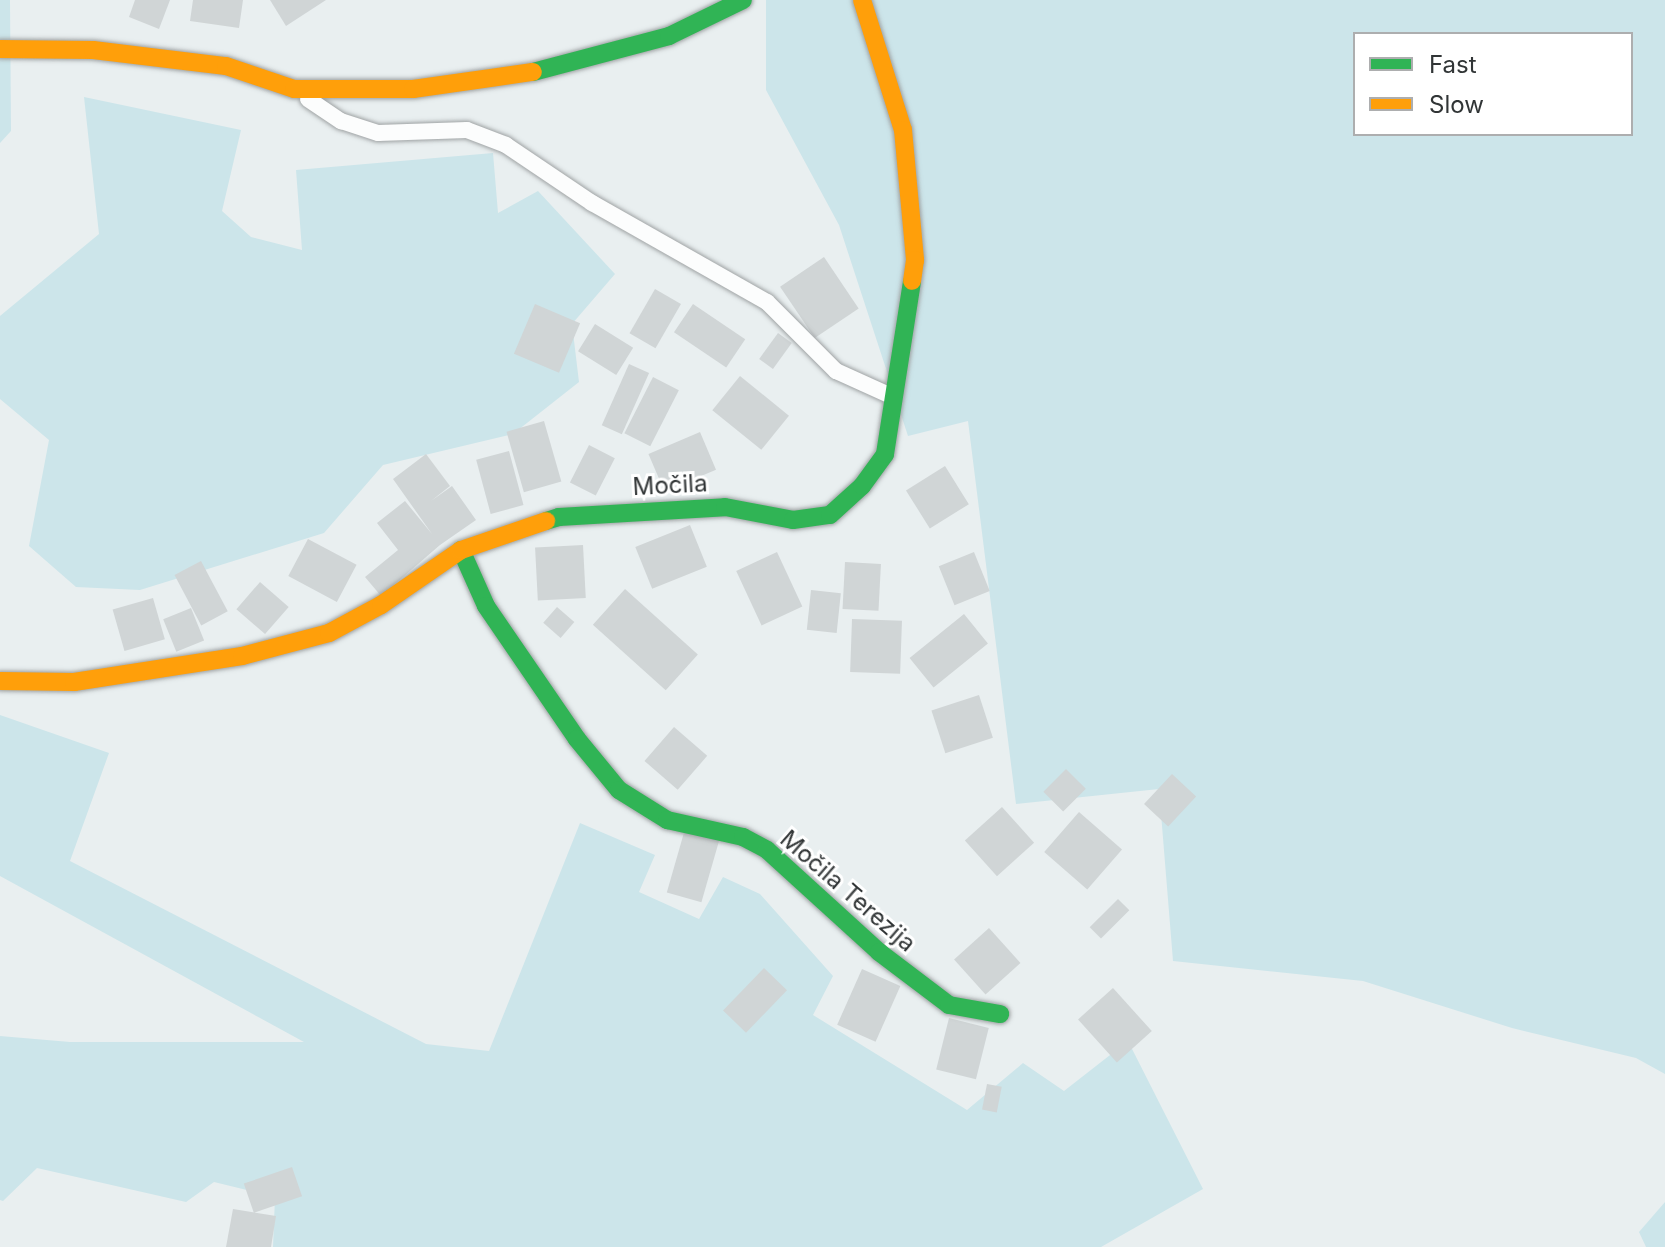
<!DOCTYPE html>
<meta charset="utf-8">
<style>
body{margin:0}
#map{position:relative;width:1665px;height:1247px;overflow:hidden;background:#e9eff0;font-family:Inter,sans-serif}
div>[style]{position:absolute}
.green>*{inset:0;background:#cce5ea}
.building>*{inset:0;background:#d0d5d6;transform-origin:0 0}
.roads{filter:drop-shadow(0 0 2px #9fa3a4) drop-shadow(0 0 2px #9fa3a4)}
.lane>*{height:16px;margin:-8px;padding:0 8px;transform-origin:8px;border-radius:8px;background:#fcfdfd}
.fast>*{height:18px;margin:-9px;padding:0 9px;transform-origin:9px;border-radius:9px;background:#30b455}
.slow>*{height:18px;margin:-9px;padding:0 9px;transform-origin:9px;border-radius:9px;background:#ff9f0a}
span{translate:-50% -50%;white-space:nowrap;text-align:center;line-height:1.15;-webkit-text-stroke:6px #fff;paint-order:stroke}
.street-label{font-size:24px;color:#313536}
.legend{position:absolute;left:1353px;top:32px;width:280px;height:104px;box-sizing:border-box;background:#fff;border:2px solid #adaeaf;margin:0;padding:10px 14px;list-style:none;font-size:24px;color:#313536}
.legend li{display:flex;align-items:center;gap:16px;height:40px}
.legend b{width:40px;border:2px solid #adaeaf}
</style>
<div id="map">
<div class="green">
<i style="clip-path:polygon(0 0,10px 0,11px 131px,0 143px)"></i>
<i style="clip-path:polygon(evenodd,766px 0,1665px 0,1665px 1074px,1636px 1058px,1512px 1028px,1363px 981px,1173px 961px,1159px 789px,1016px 804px,968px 421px,908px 436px,839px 225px,766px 90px,766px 0,1355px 34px,1631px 34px,1631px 134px,1355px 134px,1355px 34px)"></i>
<i style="clip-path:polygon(84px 97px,241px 130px,222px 211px,251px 237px,302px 250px,296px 170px,493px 153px,498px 213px,538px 191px,615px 274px,572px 324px,579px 382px,513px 434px,383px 465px,324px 533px,140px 590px,76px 587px,29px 546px,49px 440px,0 399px,0 316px,99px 234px)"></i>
<i style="clip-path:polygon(0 715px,109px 753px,70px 861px,426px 1044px,489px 1051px,580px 823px,655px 855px,639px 892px,699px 919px,723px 877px,760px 894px,833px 976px,813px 1015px,967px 1110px,1023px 1063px,1064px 1091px,1128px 1041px,1203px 1189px,1101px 1247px,273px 1247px,275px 1197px,214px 1182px,186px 1202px,37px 1168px,3px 1201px,0 1200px,0 1036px,70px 1042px,304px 1042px,0 876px)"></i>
<i style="clip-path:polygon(1665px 1202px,1665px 1247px,1646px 1247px,1639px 1232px)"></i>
</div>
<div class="building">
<i style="clip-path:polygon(135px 0,170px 0,159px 29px,129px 17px)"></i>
<i style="clip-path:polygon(193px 0,243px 0,239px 28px,190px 21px)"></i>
<i style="clip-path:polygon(270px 0,326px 0,286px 26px)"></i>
<i style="left:824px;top:257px;width:62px;height:53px;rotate:56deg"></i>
<i style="left:655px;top:289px;width:30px;height:51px;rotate:30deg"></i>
<i style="left:535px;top:304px;width:49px;height:54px;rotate:23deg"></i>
<i style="left:693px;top:304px;width:63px;height:34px;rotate:34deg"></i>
<i style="left:595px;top:324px;width:45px;height:32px;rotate:32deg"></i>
<i style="left:778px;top:333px;width:17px;height:32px;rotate:36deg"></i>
<i style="left:629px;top:364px;width:22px;height:67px;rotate:24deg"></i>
<i style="left:740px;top:376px;width:63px;height:44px;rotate:39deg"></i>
<i style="left:653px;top:377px;width:29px;height:63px;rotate:27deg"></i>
<i style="left:544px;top:421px;width:63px;height:39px;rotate:74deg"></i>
<i style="left:700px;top:432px;width:41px;height:56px;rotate:67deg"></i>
<i style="left:589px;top:445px;width:29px;height:42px;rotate:27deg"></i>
<i style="left:509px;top:451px;width:56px;height:34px;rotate:75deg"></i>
<i style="clip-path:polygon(426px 454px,450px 486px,431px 501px,452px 486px,476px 520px,440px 545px,381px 596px,365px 577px,398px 550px,377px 523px,405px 501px,432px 534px,393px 479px)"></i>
<i style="left:945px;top:466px;width:45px;height:46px;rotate:58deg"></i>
<i style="left:690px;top:525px;width:45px;height:59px;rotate:68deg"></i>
<i style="left:308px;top:539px;width:55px;height:42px;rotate:28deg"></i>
<i style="left:583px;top:545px;width:53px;height:48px;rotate:87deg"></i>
<i style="left:777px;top:552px;width:60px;height:45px;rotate:65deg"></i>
<i style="left:974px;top:552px;width:42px;height:38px;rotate:68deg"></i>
<i style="left:201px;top:561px;width:57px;height:30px;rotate:62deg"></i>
<i style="left:845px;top:562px;width:36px;height:47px;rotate:3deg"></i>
<i style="left:260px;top:582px;width:38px;height:36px;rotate:41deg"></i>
<i style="left:625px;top:589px;width:98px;height:48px;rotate:42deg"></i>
<i style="left:811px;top:590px;width:30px;height:40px;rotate:6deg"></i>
<i style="left:153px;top:598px;width:43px;height:42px;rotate:74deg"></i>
<i style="left:557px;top:607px;width:23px;height:21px;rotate:41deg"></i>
<i style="left:191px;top:608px;width:35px;height:30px;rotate:68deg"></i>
<i style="left:964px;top:614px;width:38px;height:70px;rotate:51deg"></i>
<i style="left:852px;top:619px;width:50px;height:53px;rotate:2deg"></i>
<i style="left:979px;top:695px;width:45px;height:50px;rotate:72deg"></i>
<i style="left:674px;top:727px;width:44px;height:45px;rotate:41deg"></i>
<i style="left:1066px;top:769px;width:28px;height:32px;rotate:45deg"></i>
<i style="left:1172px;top:774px;width:33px;height:41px;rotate:43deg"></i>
<i style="left:1002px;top:807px;width:48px;height:50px;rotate:48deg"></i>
<i style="left:1079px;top:812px;width:57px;height:53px;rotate:41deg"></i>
<i style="left:685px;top:829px;width:36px;height:66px;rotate:16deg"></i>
<i style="left:1118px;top:899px;width:16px;height:40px;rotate:45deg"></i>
<i style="left:989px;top:928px;width:47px;height:47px;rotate:48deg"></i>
<i style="left:764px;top:968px;width:32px;height:59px;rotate:44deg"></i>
<i style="left:862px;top:969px;width:42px;height:61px;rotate:24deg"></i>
<i style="left:1113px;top:988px;width:58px;height:47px;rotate:48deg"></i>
<i style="left:949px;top:1018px;width:41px;height:53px;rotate:14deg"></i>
<i style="left:987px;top:1084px;width:15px;height:26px;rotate:11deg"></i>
<i style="left:292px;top:1167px;width:31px;height:51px;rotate:71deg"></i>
<i style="clip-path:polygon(233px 1209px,276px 1216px,271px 1247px,226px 1247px)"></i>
</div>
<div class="roads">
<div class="lane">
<i style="left:308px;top:99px;width:40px;rotate:34deg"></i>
<i style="left:341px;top:121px;width:39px;rotate:18deg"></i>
<i style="left:378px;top:133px;width:89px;rotate:-1.9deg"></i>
<i style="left:467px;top:130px;width:42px;rotate:21deg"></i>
<i style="left:506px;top:145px;width:104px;rotate:34deg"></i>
<i style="left:592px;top:203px;width:201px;rotate:29.5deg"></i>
<i style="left:767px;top:302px;width:98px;rotate:45deg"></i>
<i style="left:836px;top:371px;width:60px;rotate:24.4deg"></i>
</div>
<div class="fast">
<i style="left:533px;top:72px;width:141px;rotate:-14.8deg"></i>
<i style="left:669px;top:36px;width:82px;rotate:-25.9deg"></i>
<i style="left:546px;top:521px;width:14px;rotate:-17deg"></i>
<i style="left:559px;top:517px;width:166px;rotate:-3.4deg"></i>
<i style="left:725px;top:507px;width:69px;rotate:10.8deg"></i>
<i style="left:793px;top:520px;width:37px;rotate:-8deg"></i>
<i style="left:830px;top:515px;width:43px;rotate:-42.2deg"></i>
<i style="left:862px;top:486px;width:39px;rotate:-54deg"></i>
<i style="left:885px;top:454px;width:175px;rotate:-81.1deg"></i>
<i style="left:461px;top:550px;width:61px;rotate:65.9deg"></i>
<i style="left:486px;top:606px;width:161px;rotate:55.6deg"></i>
<i style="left:577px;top:739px;width:66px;rotate:50.5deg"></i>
<i style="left:619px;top:790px;width:57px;rotate:32deg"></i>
<i style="left:667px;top:820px;width:78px;rotate:12.6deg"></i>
<i style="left:743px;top:837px;width:27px;rotate:28deg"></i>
<i style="left:767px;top:850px;width:151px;rotate:42.3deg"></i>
<i style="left:879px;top:952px;width:88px;rotate:37.1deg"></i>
<i style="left:949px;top:1005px;width:52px;rotate:10deg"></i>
</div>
<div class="slow">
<i style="left:862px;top:0;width:136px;rotate:72.5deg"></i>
<i style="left:903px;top:130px;width:131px;rotate:84.7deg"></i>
<i style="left:915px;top:260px;width:21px;rotate:98deg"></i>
<i style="left:0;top:49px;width:93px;rotate:0.6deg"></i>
<i style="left:93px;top:50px;width:134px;rotate:6.9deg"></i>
<i style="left:226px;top:66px;width:72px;rotate:18.7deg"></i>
<i style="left:294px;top:89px;width:119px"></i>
<i style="left:413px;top:89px;width:121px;rotate:-8.1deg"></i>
<i style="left:0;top:681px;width:74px;rotate:0.8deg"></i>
<i style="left:74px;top:682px;width:170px;rotate:-8.8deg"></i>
<i style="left:242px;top:656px;width:90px;rotate:-14.8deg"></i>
<i style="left:329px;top:633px;width:59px;rotate:-28.3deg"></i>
<i style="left:381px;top:605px;width:97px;rotate:-34.5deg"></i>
<i style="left:461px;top:550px;width:90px;rotate:-18.8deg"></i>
</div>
</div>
<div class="street-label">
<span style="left:670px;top:485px;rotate:-3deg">Močila</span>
<span style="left:848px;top:891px;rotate:41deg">Močila Terezija</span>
</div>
<ul class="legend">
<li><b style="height:10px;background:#30b455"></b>Fast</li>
<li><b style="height:10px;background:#ff9f0a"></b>Slow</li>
</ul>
</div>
